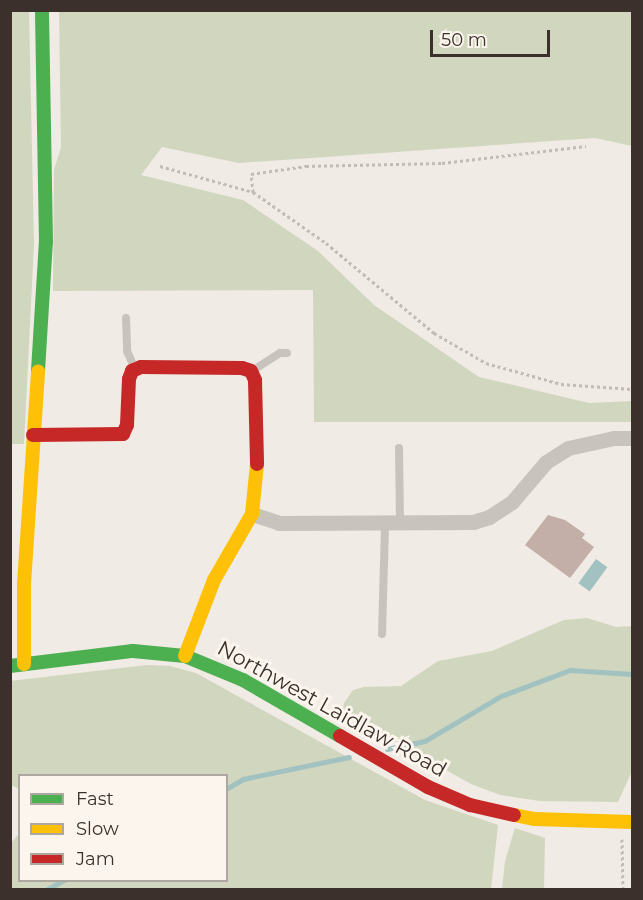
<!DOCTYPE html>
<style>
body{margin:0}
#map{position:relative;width:643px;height:900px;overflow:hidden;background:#f0ebe5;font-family:Montserrat,sans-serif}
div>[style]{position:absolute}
.green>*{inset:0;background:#d1d6bf}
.water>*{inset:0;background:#a1c2c1;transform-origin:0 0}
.stream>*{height:4.5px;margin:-2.25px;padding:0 2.25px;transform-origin:2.25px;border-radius:2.25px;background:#a1c2c1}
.building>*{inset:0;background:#c3afa7}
.path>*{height:3px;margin-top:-1.5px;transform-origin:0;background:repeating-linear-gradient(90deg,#c2bbb6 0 3px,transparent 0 6px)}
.lane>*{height:8px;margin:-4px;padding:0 4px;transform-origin:4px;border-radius:4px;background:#c9c3be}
.street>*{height:15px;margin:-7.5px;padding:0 7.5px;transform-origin:7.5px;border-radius:7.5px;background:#c9c3be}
.fast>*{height:14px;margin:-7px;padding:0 7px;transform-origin:7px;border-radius:7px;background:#4caf50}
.slow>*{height:14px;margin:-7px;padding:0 7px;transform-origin:7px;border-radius:7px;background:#ffc107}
.jam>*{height:14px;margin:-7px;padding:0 7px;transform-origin:7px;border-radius:7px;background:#c62828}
span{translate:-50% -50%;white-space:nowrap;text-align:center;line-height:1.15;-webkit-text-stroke:6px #fbf5ee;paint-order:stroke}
.street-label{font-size:21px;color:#3b302b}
.frame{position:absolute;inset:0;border:12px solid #3b302b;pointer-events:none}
.legend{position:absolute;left:18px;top:774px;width:210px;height:108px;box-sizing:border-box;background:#fbf5ee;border:2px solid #aea6a0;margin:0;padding:8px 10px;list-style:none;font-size:18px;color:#3b302b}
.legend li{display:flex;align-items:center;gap:12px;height:30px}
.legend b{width:30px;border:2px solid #aea6a0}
.scale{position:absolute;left:430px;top:30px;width:120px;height:27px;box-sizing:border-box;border:3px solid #3b302b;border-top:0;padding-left:8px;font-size:18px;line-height:21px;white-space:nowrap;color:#3b302b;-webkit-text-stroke:4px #fbf5ee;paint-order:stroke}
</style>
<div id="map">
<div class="green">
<i style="clip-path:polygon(10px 11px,29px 11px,34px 244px,24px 444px,11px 444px)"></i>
<i style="clip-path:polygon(59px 11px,632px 11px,632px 146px,595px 138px,239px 163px,162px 147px,141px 175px,243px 200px,318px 251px,374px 305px,479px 377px,589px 403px,632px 401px,632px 422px,314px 422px,313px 290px,53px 291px,54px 170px,61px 147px)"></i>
<i style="clip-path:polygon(587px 618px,616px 627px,632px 626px,632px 771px,618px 802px,540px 801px,500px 795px,471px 784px,342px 712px,344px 703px,353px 690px,364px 687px,401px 686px,438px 661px,492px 651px,564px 620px)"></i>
<i style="clip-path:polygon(147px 665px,170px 666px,196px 673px,425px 800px,498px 825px,491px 889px,11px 889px,11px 843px,19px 834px,20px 880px,226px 880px,226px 776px,20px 776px,19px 789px,11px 785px,10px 681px)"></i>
<i style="clip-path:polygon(515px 828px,545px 838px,544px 889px,502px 889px,505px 861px)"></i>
</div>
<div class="water">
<i style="left:596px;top:559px;width:14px;height:30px;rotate:36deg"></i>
</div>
<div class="stream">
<i style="left:387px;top:749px;width:39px;rotate:-12deg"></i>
<i style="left:425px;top:741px;width:88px;rotate:-30.6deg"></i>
<i style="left:501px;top:696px;width:74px;rotate:-20.6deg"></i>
<i style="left:570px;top:670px;width:62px;rotate:3.7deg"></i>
<i style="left:226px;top:789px;width:20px;rotate:-30deg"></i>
<i style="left:243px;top:779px;width:108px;rotate:-11.7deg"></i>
<i style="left:46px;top:890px;width:21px;rotate:-29deg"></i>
</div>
<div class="building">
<i style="clip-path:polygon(548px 515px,565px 520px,585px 534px,582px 538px,594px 547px,570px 578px,525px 545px)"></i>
</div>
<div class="path">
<i style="left:160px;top:166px;width:97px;rotate:15.6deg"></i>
<i style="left:253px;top:192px;width:89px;rotate:34.9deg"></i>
<i style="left:326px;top:243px;width:141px;rotate:39.8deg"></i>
<i style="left:434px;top:333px;width:60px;rotate:30deg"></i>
<i style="left:486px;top:363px;width:78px;rotate:15.6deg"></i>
<i style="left:561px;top:384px;width:71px;rotate:4deg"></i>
<i style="left:253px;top:192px;width:18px;rotate:-96deg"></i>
<i style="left:251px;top:174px;width:56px;rotate:-8.3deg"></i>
<i style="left:306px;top:166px;width:136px;rotate:-1.3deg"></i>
<i style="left:442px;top:163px;width:145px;rotate:-6.7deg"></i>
<i style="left:622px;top:839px;width:51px;rotate:88.9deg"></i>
</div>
<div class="lane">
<i style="left:126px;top:318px;width:33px;rotate:88deg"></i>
<i style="left:127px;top:351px;width:20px;rotate:66deg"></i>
<i style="left:252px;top:371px;width:33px;rotate:-33deg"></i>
<i style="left:280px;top:353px;width:7px"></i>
<i style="left:399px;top:448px;width:75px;rotate:89.2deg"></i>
<i style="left:382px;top:634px;width:110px;rotate:-88.4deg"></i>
</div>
<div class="street">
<i style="left:252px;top:514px;width:28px;rotate:18deg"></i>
<i style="left:279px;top:523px;width:194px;rotate:-0.3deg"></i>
<i style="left:473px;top:522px;width:17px;rotate:-17deg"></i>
<i style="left:489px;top:517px;width:27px;rotate:-33deg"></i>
<i style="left:512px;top:502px;width:52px;rotate:-49.6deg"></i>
<i style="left:546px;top:462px;width:26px;rotate:-32deg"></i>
<i style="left:568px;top:448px;width:47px;rotate:-12.3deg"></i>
<i style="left:614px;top:438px;width:18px"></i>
</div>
<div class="fast">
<i style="left:38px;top:371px;width:129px;rotate:-86.5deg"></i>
<i style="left:46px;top:242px;width:232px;rotate:-91deg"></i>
<i style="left:10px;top:666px;width:124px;rotate:-7deg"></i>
<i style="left:133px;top:651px;width:52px;rotate:5.5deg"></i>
<i style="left:185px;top:656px;width:63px;rotate:22.5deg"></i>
<i style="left:243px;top:680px;width:112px;rotate:30deg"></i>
</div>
<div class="slow">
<i style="left:185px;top:656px;width:81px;rotate:-69.1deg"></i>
<i style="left:214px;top:580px;width:76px;rotate:-60.1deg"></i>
<i style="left:252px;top:514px;width:50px;rotate:-84.3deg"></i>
<i style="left:24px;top:664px;width:80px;rotate:-90deg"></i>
<i style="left:24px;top:584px;width:213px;rotate:-86.2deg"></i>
<i style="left:514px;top:815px;width:20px;rotate:11deg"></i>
<i style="left:534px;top:819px;width:98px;rotate:1.8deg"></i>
</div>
<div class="jam">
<i style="left:33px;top:435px;width:90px;rotate:-0.6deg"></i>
<i style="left:123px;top:434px;width:10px;rotate:-66deg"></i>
<i style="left:127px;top:425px;width:46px;rotate:-87.5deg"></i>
<i style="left:129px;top:379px;width:9px;rotate:-69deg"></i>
<i style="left:132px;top:371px;width:10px;rotate:-24deg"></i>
<i style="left:141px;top:367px;width:101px;rotate:0.6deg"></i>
<i style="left:242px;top:368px;width:9px;rotate:18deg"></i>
<i style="left:251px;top:371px;width:10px;rotate:66deg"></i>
<i style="left:255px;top:380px;width:84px;rotate:88.6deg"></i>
<i style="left:340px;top:736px;width:102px;rotate:30.1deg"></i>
<i style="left:428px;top:787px;width:46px;rotate:23.2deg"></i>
<i style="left:470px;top:805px;width:45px;rotate:12.8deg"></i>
</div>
<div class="street-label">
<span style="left:332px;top:709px;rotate:29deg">Northwest Laidlaw Road</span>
</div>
<div class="frame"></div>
<ul class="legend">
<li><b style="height:8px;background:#4caf50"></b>Fast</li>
<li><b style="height:8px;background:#ffc107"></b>Slow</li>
<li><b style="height:8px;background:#c62828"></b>Jam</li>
</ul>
<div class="scale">50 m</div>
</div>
